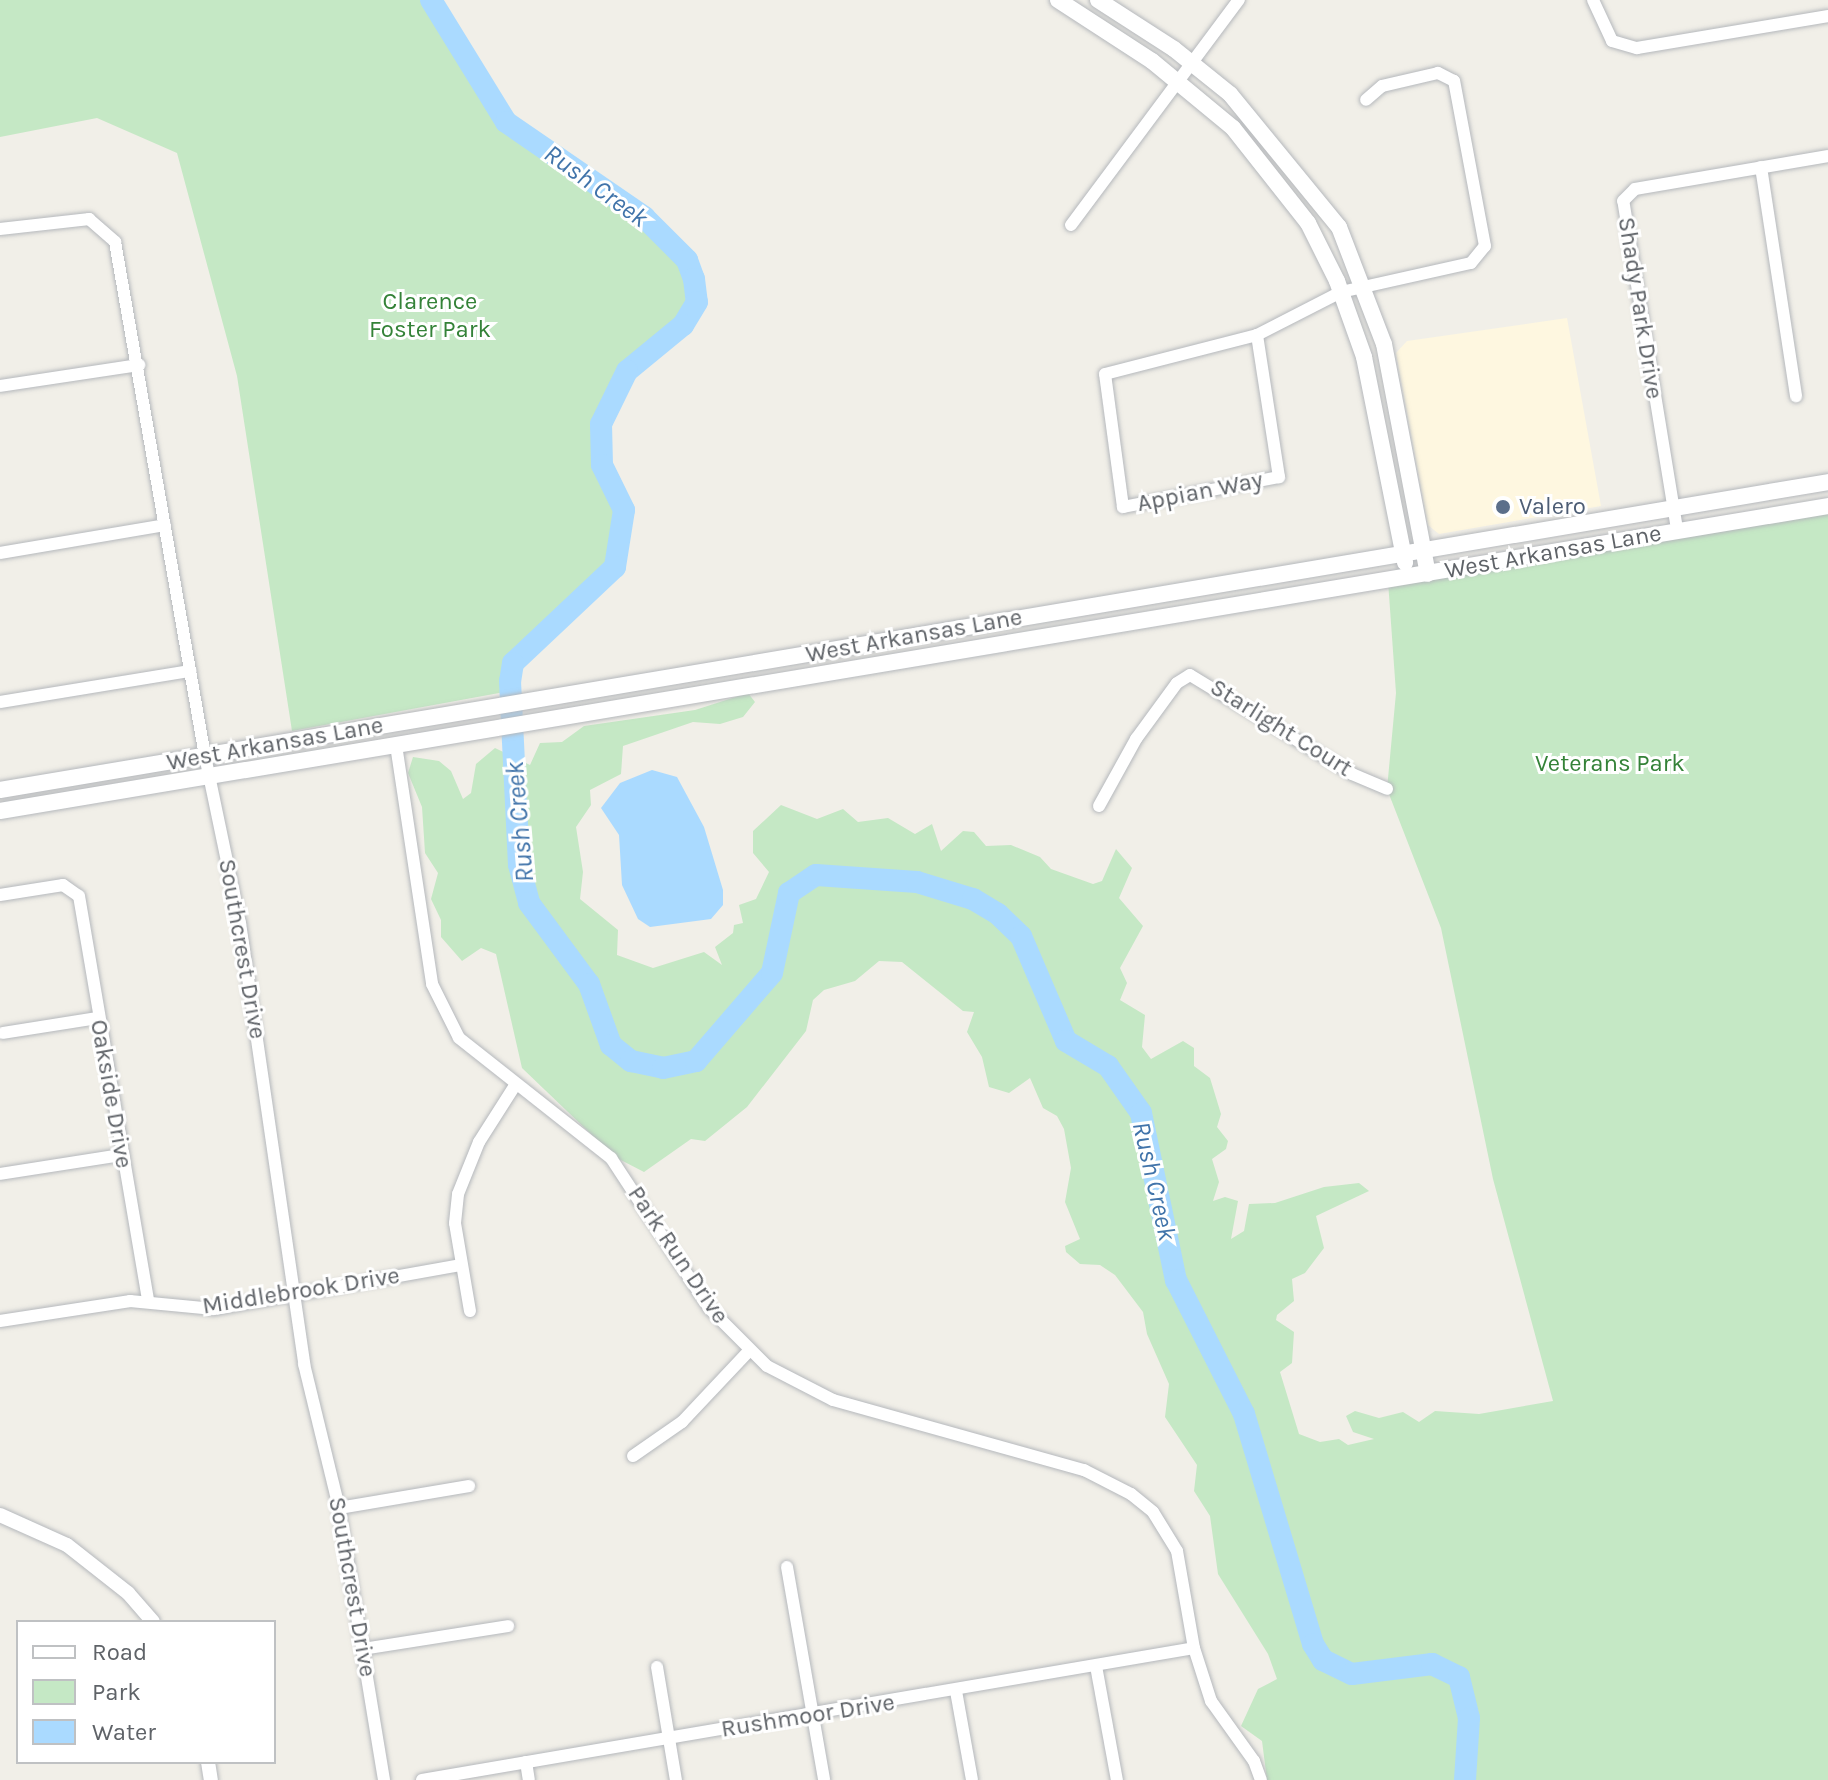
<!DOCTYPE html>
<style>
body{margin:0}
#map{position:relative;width:1828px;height:1780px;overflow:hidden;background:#f1efe8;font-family:Karla,sans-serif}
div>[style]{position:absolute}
.commercial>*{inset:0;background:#fef7e0}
.green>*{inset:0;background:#c5e8c5}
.water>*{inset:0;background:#aadaff}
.river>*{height:22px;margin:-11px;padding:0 11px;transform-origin:11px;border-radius:11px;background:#aadaff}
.roads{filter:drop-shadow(0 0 2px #b5b8bc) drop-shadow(0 0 2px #b5b8bc)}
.minor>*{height:12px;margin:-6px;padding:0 6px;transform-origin:6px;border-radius:6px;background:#fff}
.tertiary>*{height:14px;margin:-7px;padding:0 7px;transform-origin:7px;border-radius:7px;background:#fff}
.secondary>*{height:16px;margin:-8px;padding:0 8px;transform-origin:8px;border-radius:8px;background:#fff}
.dots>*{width:22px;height:22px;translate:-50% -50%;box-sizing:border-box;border:4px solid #fff;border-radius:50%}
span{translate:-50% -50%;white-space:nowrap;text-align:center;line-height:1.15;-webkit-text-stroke:6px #fff;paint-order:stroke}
.park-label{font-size:24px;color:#348238}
.street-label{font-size:24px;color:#5f6368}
.service-label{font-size:24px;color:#4e5e75}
.left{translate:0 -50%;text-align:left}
.water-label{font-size:26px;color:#4174aa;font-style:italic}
.legend{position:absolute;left:16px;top:1620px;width:260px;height:144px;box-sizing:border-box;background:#fff;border:2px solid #bfc1c3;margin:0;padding:10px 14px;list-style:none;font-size:24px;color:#5f6368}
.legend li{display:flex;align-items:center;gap:16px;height:40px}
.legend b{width:40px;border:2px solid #bfc1c3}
</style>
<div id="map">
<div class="commercial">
<i style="clip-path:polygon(1567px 318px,1601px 506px,1439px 534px,1428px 525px,1396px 353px,1407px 341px)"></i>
</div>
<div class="green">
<i style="clip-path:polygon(0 0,431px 0,506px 122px,644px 218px,687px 260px,697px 302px,683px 325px,627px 371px,601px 424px,602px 465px,624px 510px,615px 567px,513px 663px,510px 691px,292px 731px,237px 376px,177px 153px,97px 118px,0 137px)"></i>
<i style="clip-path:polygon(1828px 506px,1828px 1780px,1267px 1780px,1262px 1741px,1241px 1726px,1258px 1689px,1277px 1679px,1268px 1654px,1218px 1574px,1210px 1516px,1194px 1491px,1197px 1465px,1165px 1417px,1169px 1384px,1147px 1334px,1143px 1312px,1115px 1275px,1100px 1265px,1080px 1264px,1066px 1252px,1065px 1246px,1080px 1239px,1065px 1202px,1071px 1168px,1064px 1129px,1057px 1116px,1043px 1108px,1030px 1078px,1009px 1093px,989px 1087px,982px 1057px,967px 1032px,974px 1012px,963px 1011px,902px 962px,879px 961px,855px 981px,824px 990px,813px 1000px,806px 1031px,747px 1107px,705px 1141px,691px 1139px,644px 1172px,615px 1157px,522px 1068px,496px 954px,481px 948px,462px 961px,441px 937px,441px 920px,431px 899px,438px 873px,425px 853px,422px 807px,408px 773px,413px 757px,439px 761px,451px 771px,463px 799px,471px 793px,476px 764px,495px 748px,530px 765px,540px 743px,562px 742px,584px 726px,695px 710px,748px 693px,755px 702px,743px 717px,720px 724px,693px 722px,623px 746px,621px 774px,590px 790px,591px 805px,576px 827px,583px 872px,580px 899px,618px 930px,617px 955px,653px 968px,704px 952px,722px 965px,715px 947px,733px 933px,734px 925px,743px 923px,739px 905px,756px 899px,769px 872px,753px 853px,753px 831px,781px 805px,817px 819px,843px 809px,858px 822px,888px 818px,915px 834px,932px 824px,941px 851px,963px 831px,974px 832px,986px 846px,1011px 845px,1040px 857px,1051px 869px,1093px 884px,1102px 881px,1116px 849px,1132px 868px,1119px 898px,1143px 926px,1120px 968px,1127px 983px,1120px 1000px,1145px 1015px,1142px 1047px,1151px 1059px,1183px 1041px,1194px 1048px,1194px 1066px,1210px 1078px,1221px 1114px,1217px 1127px,1228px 1141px,1226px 1149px,1212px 1159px,1219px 1182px,1213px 1201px,1225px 1197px,1238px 1201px,1231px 1239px,1244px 1231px,1249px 1204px,1275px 1203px,1324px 1187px,1359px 1183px,1369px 1191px,1316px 1216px,1324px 1248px,1305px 1273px,1292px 1279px,1294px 1301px,1277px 1315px,1276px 1320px,1294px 1332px,1292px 1363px,1280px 1372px,1299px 1434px,1320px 1442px,1339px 1439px,1348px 1445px,1374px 1439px,1353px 1432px,1346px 1416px,1355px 1411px,1379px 1418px,1403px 1412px,1419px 1422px,1435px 1411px,1479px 1414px,1553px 1401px,1493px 1179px,1441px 928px,1387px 789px,1396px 693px,1388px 581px)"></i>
</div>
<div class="water">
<i style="clip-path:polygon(652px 770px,677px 777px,704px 827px,723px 890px,723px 905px,711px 919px,650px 927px,638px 919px,622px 885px,619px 835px,601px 808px,620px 783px)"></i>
</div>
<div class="river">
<i style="left:431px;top:0;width:143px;rotate:58.4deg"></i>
<i style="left:506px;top:122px;width:168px;rotate:34.5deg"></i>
<i style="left:644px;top:217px;width:61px;rotate:45deg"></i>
<i style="left:687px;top:260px;width:20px;rotate:70deg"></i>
<i style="left:694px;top:279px;width:23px;rotate:83deg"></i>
<i style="left:697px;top:302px;width:27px;rotate:121deg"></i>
<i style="left:683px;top:325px;width:72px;rotate:140.6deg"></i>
<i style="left:627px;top:371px;width:59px;rotate:116.1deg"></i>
<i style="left:601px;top:424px;width:41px;rotate:88.6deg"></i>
<i style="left:602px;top:465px;width:50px;rotate:63.9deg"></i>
<i style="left:624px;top:510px;width:58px;rotate:99deg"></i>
<i style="left:615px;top:567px;width:140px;rotate:136.7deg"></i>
<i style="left:513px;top:663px;width:18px;rotate:99deg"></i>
<i style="left:510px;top:681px;width:184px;rotate:87.2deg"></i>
<i style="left:519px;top:865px;width:39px;rotate:75deg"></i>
<i style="left:529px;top:903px;width:101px;rotate:53.5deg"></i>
<i style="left:589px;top:984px;width:65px;rotate:70.2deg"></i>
<i style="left:611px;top:1045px;width:26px;rotate:39deg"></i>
<i style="left:631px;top:1061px;width:33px;rotate:12deg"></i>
<i style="left:663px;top:1068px;width:34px;rotate:-12deg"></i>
<i style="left:696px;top:1061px;width:116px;rotate:-49.2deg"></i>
<i style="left:772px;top:973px;width:82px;rotate:-78deg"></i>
<i style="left:789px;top:893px;width:32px;rotate:-34deg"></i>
<i style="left:816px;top:875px;width:101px;rotate:4deg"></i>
<i style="left:917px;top:882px;width:59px;rotate:16.9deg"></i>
<i style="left:973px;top:899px;width:29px;rotate:31deg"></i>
<i style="left:998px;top:914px;width:32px;rotate:44deg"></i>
<i style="left:1021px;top:936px;width:114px;rotate:66.8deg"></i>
<i style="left:1066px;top:1041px;width:49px;rotate:30.8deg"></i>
<i style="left:1108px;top:1066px;width:57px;rotate:54.9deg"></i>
<i style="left:1141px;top:1113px;width:171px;rotate:78.2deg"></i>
<i style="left:1176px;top:1280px;width:150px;rotate:63.1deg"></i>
<i style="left:1244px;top:1414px;width:240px;rotate:73.3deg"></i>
<i style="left:1313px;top:1644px;width:19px;rotate:58deg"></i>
<i style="left:1323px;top:1660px;width:32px;rotate:26deg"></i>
<i style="left:1352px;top:1674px;width:81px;rotate:-7.1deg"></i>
<i style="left:1432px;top:1664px;width:30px;rotate:26deg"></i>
<i style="left:1459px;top:1677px;width:42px;rotate:76.3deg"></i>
<i style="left:1469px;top:1718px;width:62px;rotate:93.7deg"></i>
</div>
<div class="roads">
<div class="minor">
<i style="left:1593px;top:0;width:45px;rotate:65.1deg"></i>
<i style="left:1612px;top:41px;width:26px;rotate:16deg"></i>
<i style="left:1637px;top:48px;width:194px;rotate:-9.5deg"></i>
<i style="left:1761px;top:167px;width:232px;rotate:81.3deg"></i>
<i style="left:1071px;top:225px;width:281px;rotate:-53.3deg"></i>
<i style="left:0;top:229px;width:90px;rotate:-6.4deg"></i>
<i style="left:89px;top:219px;width:35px;rotate:41deg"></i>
<i style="left:115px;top:242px;width:522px;rotate:80.07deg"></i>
<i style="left:205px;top:756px;width:171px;rotate:78.2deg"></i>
<i style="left:240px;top:923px;width:446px;rotate:81.7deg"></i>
<i style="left:304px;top:1364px;width:148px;rotate:76.3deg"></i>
<i style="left:339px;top:1508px;width:276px;rotate:80.6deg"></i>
<i style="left:1257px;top:335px;width:144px;rotate:81.2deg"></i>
<i style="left:1279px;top:477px;width:159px;rotate:169.1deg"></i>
<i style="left:1123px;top:507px;width:134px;rotate:-97.7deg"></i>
<i style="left:1105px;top:374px;width:157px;rotate:-14.4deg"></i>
<i style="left:1257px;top:335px;width:94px;rotate:-27.1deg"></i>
<i style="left:1341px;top:292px;width:133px;rotate:-12.6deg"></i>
<i style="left:1471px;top:263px;width:22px;rotate:-51deg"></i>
<i style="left:1485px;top:246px;width:168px;rotate:-100.6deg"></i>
<i style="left:1454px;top:81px;width:18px;rotate:-153deg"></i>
<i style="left:1438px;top:73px;width:57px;rotate:166.9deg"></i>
<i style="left:1382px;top:86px;width:21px;rotate:139deg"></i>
<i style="left:0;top:386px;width:141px;rotate:-8.6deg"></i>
<i style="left:1677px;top:529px;width:332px;rotate:-99.3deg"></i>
<i style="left:1623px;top:201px;width:17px;rotate:-45deg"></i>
<i style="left:1635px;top:189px;width:196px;rotate:-9.7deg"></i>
<i style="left:0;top:553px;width:167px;rotate:-9.6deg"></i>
<i style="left:0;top:702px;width:193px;rotate:-9.3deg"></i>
<i style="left:396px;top:745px;width:242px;rotate:81.4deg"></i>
<i style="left:432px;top:984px;width:60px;rotate:63.4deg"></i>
<i style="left:459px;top:1038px;width:194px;rotate:38.3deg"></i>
<i style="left:611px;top:1158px;width:179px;rotate:56.8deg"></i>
<i style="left:709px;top:1308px;width:82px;rotate:45deg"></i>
<i style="left:767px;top:1366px;width:74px;rotate:27.3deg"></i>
<i style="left:833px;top:1400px;width:261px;rotate:15.6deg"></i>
<i style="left:1084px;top:1470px;width:53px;rotate:27.1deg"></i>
<i style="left:1131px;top:1494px;width:28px;rotate:39deg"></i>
<i style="left:1153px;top:1512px;width:46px;rotate:58.4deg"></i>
<i style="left:1177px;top:1551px;width:98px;rotate:80.1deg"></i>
<i style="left:1194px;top:1648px;width:56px;rotate:72.2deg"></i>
<i style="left:1211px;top:1701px;width:74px;rotate:54.4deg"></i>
<i style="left:1254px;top:1761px;width:20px;rotate:70deg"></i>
<i style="left:1099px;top:806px;width:77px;rotate:-61.1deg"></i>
<i style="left:1136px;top:739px;width:69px;rotate:-53.8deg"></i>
<i style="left:1177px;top:683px;width:15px;rotate:-32deg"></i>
<i style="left:1190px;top:675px;width:190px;rotate:31.4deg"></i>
<i style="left:1352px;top:774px;width:38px;rotate:23deg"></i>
<i style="left:0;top:895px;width:64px;rotate:-9deg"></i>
<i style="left:63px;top:885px;width:19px;rotate:35deg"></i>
<i style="left:79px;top:896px;width:410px;rotate:80.3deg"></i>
<i style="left:3px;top:1033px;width:96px;rotate:-9deg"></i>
<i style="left:0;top:1174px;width:123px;rotate:-8.9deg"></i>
<i style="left:470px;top:1311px;width:89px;rotate:-99.7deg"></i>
<i style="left:455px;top:1223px;width:29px;rotate:-84deg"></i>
<i style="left:458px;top:1194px;width:56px;rotate:-68deg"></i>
<i style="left:479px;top:1142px;width:69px;rotate:-57.5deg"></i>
<i style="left:0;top:1321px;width:132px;rotate:-8.7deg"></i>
<i style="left:130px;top:1301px;width:84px;rotate:5.4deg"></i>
<i style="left:214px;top:1309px;width:251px;rotate:-10.1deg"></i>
<i style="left:633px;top:1456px;width:60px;rotate:-34.8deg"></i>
<i style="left:682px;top:1422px;width:98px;rotate:-46.7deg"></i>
<i style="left:339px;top:1508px;width:132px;rotate:-9.6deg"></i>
<i style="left:787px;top:1567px;width:216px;rotate:80.1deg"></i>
<i style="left:363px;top:1649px;width:147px;rotate:-9deg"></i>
<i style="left:1096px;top:1666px;width:116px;rotate:79.6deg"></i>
<i style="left:657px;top:1667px;width:115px;rotate:80.5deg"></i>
<i style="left:956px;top:1691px;width:90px;rotate:79.8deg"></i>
<i style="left:526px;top:1762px;width:18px;rotate:81deg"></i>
<i style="left:422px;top:1780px;width:783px;rotate:-9.7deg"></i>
</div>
<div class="tertiary">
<i style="left:0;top:1515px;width:73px;rotate:24.1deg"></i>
<i style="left:67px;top:1545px;width:78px;rotate:38.2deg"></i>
<i style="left:128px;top:1593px;width:38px;rotate:49deg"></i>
<i style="left:208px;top:1762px;width:18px;rotate:81deg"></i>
</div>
<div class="secondary">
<i style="left:1058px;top:0;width:112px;rotate:33deg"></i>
<i style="left:1152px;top:61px;width:105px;rotate:39.6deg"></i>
<i style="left:1233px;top:128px;width:121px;rotate:51.7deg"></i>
<i style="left:1308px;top:223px;width:65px;rotate:63.4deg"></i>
<i style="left:1337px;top:281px;width:81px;rotate:70.4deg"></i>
<i style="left:1364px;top:357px;width:210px;rotate:78.7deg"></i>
<i style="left:1098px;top:0;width:90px;rotate:32.8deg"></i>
<i style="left:1174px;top:49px;width:72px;rotate:38.8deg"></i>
<i style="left:1230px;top:94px;width:172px;rotate:50.7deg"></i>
<i style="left:1339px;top:227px;width:125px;rotate:69deg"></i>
<i style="left:1384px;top:344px;width:234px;rotate:79.2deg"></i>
<i style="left:0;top:790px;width:1854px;rotate:-9.56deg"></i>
<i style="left:0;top:811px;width:1853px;rotate:-9.47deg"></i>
</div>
</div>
<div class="dots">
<i style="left:1503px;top:507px;background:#5c6f8a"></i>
</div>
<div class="park-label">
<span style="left:430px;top:316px">Clarence<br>Foster Park</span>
<span style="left:1610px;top:764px">Veterans Park</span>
</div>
<div class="street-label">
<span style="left:1640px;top:308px;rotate:81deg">Shady Park Drive</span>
<span style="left:1200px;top:492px;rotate:-11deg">Appian Way</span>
<span style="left:1553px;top:552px;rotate:-10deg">West Arkansas Lane</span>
<span style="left:914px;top:636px;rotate:-10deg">West Arkansas Lane</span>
<span style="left:1281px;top:728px;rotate:32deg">Starlight Court</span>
<span style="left:275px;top:744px;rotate:-10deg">West Arkansas Lane</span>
<span style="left:242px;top:949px;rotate:80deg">Southcrest Drive</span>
<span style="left:111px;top:1094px;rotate:80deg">Oakside Drive</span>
<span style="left:678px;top:1255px;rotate:56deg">Park Run Drive</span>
<span style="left:301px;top:1291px;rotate:-9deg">Middlebrook Drive</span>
<span style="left:352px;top:1587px;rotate:80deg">Southcrest Drive</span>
<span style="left:808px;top:1716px;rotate:-9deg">Rushmoor Drive</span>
</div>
<div class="service-label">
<span class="left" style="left:1519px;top:507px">Valero</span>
</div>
<div class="water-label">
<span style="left:596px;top:186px;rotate:36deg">Rush Creek</span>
<span style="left:520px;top:822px;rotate:-95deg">Rush Creek</span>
<span style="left:1154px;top:1181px;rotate:77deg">Rush Creek</span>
</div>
<ul class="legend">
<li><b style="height:10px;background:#fff"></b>Road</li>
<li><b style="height:22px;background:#c5e8c5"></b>Park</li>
<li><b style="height:22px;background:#aadaff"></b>Water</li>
</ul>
</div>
